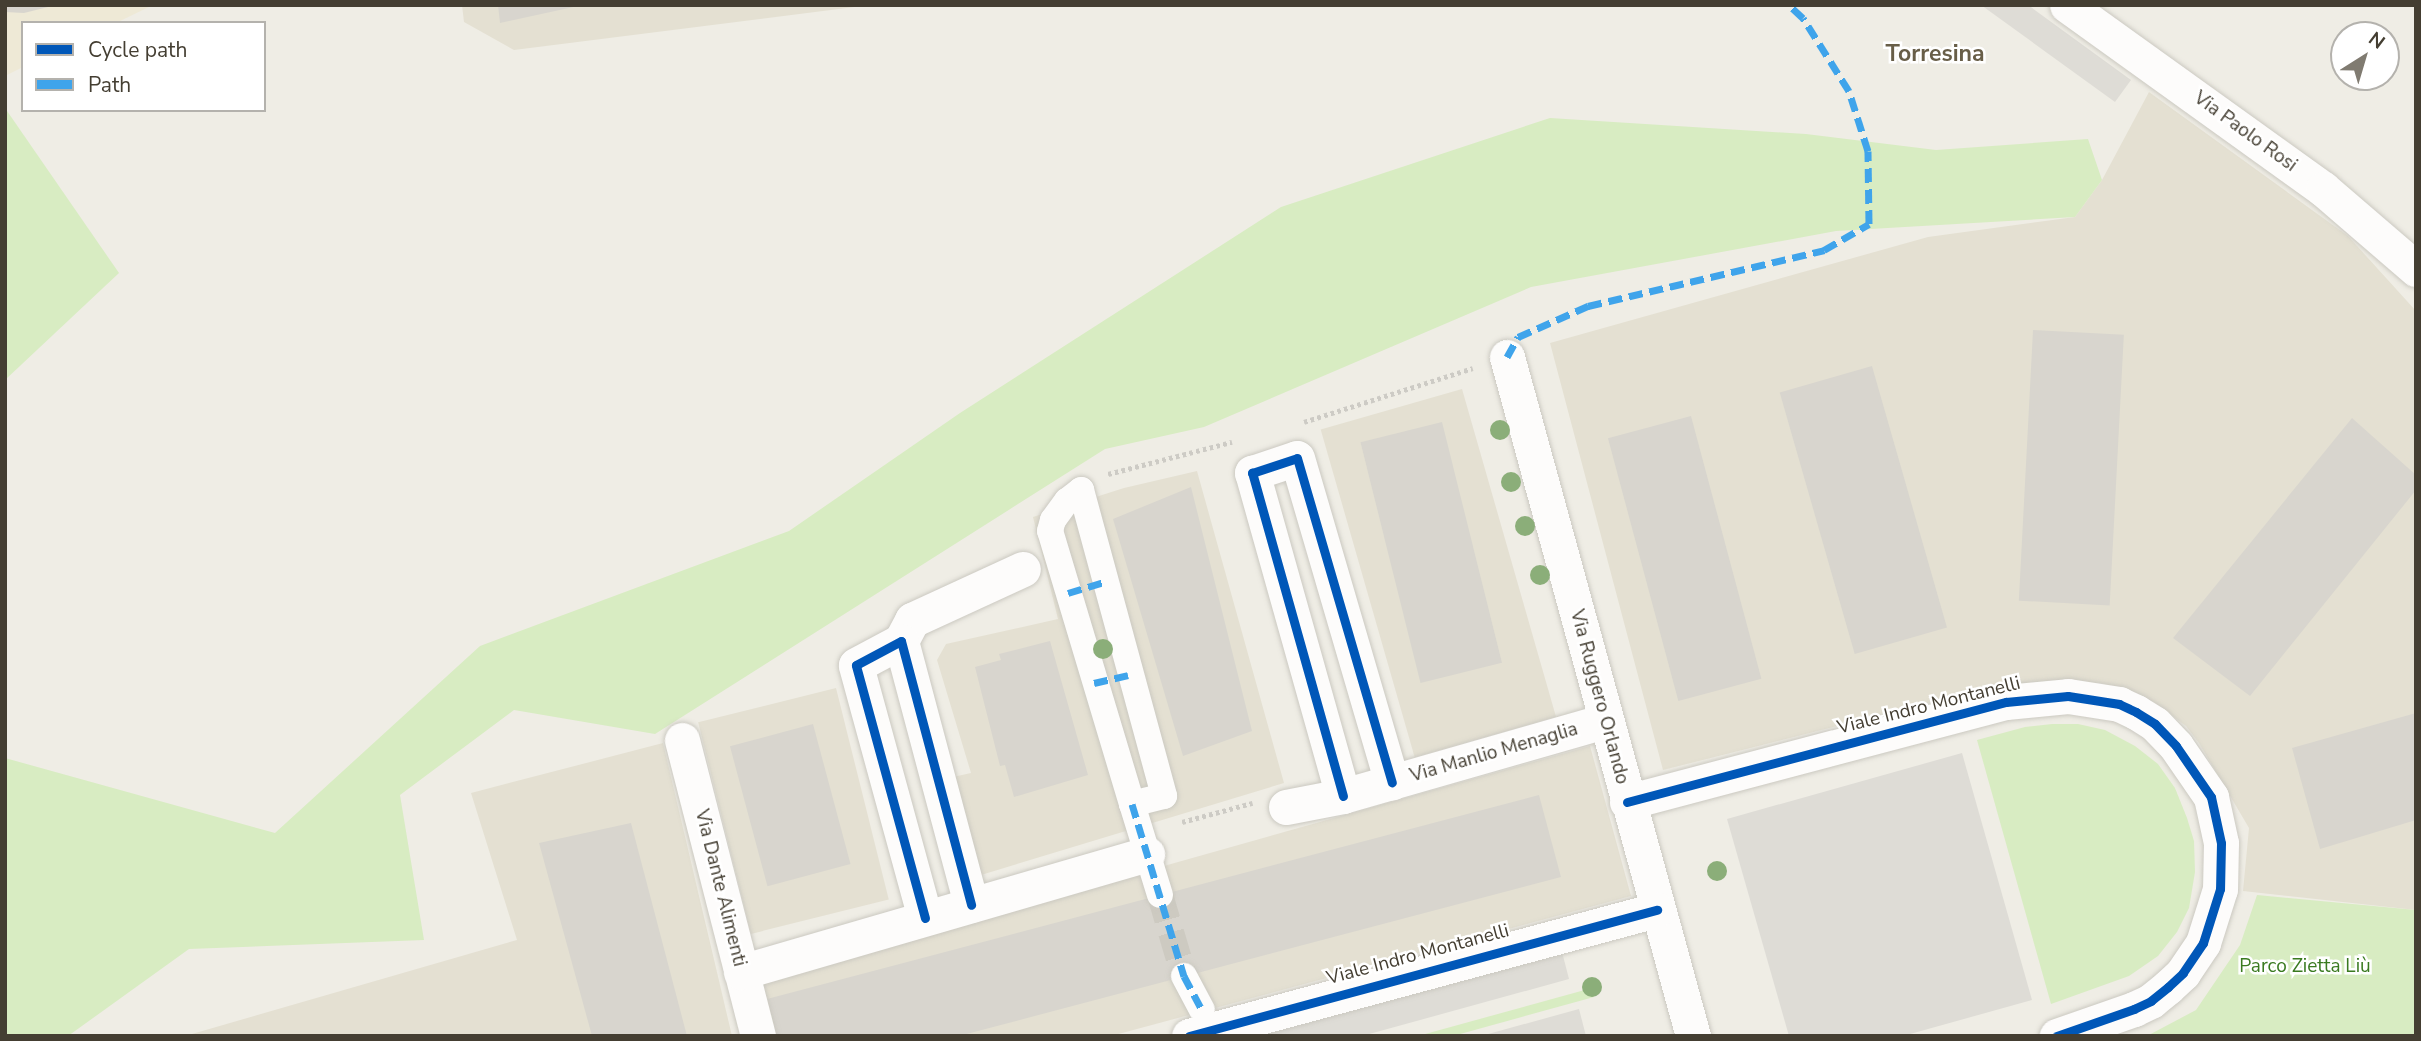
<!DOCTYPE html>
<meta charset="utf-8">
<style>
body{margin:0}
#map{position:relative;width:2421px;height:1041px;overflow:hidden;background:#efede5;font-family:"Nunito Sans",sans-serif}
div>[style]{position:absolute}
.residential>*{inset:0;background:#e4e0d2;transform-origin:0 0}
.education>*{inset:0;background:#eee9d6}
.green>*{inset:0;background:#d8ecc2}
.parking>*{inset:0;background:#dedcd6}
.building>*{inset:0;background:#d8d5ce;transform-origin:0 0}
.pedestrian-tunnel>*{height:26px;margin-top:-13px;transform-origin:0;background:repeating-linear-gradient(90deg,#cdcac1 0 26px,transparent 0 39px)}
.path>*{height:4.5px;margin-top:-2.25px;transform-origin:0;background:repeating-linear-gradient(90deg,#cdcbc5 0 3.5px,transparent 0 7px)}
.roads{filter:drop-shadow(0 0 2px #cbc9c1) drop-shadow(0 0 2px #cbc9c1)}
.pedestrian>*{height:26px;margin:-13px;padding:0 13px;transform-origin:13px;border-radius:13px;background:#fdfcfb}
.minor>*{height:35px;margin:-17.5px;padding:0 17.5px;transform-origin:17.5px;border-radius:17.5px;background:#fdfcfb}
.quiet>*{height:7px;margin-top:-3.5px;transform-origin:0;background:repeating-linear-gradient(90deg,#3fa4eb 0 14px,transparent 0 21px)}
.cycleway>*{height:9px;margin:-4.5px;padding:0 4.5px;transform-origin:4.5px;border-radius:4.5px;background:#0057b8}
.trees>*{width:20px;height:20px;margin:-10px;border-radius:50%;background:#8bae79}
span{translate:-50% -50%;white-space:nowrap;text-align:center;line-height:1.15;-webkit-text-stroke:5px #fff;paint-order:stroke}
.street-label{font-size:19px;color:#443e32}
.park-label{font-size:19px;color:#3a7a20}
.quarter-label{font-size:23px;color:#685e48;font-weight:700}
.frame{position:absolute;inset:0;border:7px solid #443e32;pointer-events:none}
.legend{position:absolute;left:21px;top:21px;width:245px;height:91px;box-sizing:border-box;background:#fff;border:2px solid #b4b2ad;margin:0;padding:9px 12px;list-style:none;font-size:21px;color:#443e32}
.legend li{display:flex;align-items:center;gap:14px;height:35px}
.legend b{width:35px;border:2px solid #b4b2ad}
.north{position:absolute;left:2330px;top:21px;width:70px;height:70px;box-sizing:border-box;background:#fff;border:2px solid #b4b2ad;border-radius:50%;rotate:37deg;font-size:19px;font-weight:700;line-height:28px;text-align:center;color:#443e32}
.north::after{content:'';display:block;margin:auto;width:24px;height:32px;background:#807b71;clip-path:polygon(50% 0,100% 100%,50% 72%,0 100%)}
</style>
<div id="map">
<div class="residential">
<i style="clip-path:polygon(462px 5px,870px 5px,514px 50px,464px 22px)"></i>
<i style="clip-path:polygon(2149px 92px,2348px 236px,2416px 311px,2416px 910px,2243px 891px,2249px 828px,2199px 743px,2186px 726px,2154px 702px,2101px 683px,2048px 681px,1983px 689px,1663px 770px,1550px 343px,1928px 237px,2075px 217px,2102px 180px)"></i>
<i style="left:1462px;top:389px;width:341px;height:147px;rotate:74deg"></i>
<i style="clip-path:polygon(1197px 471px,1284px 783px,981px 875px,953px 777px,971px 773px,937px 660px,946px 644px,1058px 619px,1033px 517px,1124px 488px)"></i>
<i style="left:836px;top:688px;width:218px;height:142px;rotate:76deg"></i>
<i style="clip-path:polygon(663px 743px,732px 1036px,185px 1036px,517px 940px,471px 793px)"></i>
<i style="clip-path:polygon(1590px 746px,1631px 896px,1111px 1036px,771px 1036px,759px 980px)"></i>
</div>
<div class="education">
<i style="clip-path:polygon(5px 5px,153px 5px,116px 23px,23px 23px,23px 67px,5px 76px)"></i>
</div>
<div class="green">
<i style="clip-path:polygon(5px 108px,119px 273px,5px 380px)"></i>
<i style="clip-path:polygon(1550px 118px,1806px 134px,1936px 150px,2088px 139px,2102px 180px,2075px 217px,1836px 231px,1531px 287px,1204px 427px,1105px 449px,655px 734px,514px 710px,400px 795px,424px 940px,189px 949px,68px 1036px,5px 1036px,5px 758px,275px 833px,480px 646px,789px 531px,960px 413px,1281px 207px)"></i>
<i style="clip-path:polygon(2052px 724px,2078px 724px,2105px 730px,2135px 746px,2158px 764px,2175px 788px,2187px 818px,2194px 841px,2195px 872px,2189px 908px,2177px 932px,2158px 956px,2129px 976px,2051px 1004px,1977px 740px,2025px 727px)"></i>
<i style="clip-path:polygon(2257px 895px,2416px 910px,2416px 1036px,2147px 1036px,2196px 1010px,2240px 945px)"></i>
<i style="clip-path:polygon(1592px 988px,1594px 997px,1453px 1036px,1418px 1036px)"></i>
</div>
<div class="parking">
<i style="clip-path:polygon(1981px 5px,2028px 5px,2131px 80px,2115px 102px)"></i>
<i style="clip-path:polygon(1962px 753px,2032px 1000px,1903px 1036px,1789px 1036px,1727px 819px)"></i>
<i style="clip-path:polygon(1562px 952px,1569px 979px,1362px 1036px,1260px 1036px)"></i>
<i style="clip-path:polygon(1579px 1009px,1586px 1036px,1481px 1036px)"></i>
</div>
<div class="building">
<i style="clip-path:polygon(5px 5px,51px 5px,52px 6px,24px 13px,5px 12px)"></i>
<i style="clip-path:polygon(498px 5px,578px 5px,578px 6px,500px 23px)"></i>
<i style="left:2033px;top:330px;width:91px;height:271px;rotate:3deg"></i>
<i style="left:1872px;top:366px;width:272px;height:96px;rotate:74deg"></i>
<i style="left:1691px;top:416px;width:272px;height:86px;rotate:75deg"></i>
<i style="clip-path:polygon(2352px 418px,2416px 475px,2416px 490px,2250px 696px,2173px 638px)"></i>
<i style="left:1442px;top:422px;width:248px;height:84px;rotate:76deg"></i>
<i style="clip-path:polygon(1191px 487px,1252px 731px,1183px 756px,1113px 519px)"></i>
<i style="clip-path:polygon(1050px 641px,1088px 775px,1014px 797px,1005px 765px,1000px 766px,975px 667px,1001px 660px,999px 654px)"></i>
<i style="clip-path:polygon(2416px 713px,2416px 820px,2320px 849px,2292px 748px)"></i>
<i style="left:813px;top:724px;width:145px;height:86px;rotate:75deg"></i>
<i style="clip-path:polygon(1539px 795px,1561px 877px,959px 1036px,777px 1036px,767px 999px)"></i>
<i style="clip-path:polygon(631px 823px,687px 1036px,592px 1036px,539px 843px)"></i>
</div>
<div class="pedestrian-tunnel">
<i style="left:1160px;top:895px;width:84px;rotate:73.5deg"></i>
</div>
<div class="path">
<i style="left:1304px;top:422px;width:177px;rotate:-17.7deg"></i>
<i style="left:1108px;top:474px;width:128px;rotate:-14.5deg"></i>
<i style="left:1182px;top:822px;width:73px;rotate:-15.2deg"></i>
</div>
<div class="roads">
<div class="pedestrian">
<i style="left:1081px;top:490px;width:317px;rotate:74.8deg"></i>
<i style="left:1164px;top:796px;width:33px;rotate:166deg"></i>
<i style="left:1132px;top:804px;width:285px;rotate:-106.7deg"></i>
<i style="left:1050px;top:531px;width:11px;rotate:-75deg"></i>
<i style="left:1053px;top:520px;width:24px;rotate:-54deg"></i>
<i style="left:1067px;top:501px;width:18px;rotate:-38deg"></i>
<i style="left:1132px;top:804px;width:95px;rotate:72.9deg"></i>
<i style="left:1184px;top:976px;width:38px;rotate:62deg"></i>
</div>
<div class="minor">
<i style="left:2067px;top:5px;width:315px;rotate:35.7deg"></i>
<i style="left:2323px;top:189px;width:123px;rotate:40.7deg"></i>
<i style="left:1507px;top:357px;width:704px;rotate:74.68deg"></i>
<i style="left:901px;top:641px;width:24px;rotate:-62deg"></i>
<i style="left:912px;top:620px;width:122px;rotate:-24.7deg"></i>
<i style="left:682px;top:740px;width:306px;rotate:75.6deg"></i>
<i style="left:1343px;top:796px;width:336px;rotate:-105.7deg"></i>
<i style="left:1252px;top:473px;width:47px;rotate:-18.4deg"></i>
<i style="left:1297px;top:458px;width:338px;rotate:73.7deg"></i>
<i style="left:1627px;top:802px;width:392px;rotate:-14.8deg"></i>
<i style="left:2006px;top:702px;width:62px;rotate:-5.5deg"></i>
<i style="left:2068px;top:696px;width:52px;rotate:8.9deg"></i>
<i style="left:2119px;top:704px;width:19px;rotate:25deg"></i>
<i style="left:2136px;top:712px;width:22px;rotate:32deg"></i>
<i style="left:2155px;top:724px;width:30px;rotate:46deg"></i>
<i style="left:2176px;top:746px;width:62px;rotate:55.5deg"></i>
<i style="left:2211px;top:797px;width:47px;rotate:77.7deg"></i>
<i style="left:2221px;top:843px;width:46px;rotate:91.2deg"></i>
<i style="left:2220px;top:889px;width:57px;rotate:107.5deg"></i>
<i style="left:2203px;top:943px;width:36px;rotate:124deg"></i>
<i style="left:2183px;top:973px;width:21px;rotate:137deg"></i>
<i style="left:2168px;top:987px;width:22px;rotate:141deg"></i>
<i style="left:2151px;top:1001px;width:19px;rotate:155deg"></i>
<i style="left:2134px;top:1009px;width:82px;rotate:160.7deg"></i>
<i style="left:1286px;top:807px;width:58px;rotate:-10.9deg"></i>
<i style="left:1343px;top:796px;width:273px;rotate:-16deg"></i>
<i style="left:925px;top:918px;width:262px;rotate:-105.3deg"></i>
<i style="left:856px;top:665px;width:51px;rotate:-28.1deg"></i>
<i style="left:901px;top:641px;width:273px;rotate:75.1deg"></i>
<i style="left:741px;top:972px;width:423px;rotate:-16.2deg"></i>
<i style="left:1189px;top:1036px;width:485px;rotate:-15.1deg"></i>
</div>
</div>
<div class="quiet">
<i style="left:1507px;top:357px;width:23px;rotate:-61deg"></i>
<i style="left:1518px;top:337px;width:77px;rotate:-23.9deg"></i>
<i style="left:1588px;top:306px;width:243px;rotate:-13.3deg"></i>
<i style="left:1824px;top:250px;width:52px;rotate:-30deg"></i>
<i style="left:1869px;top:224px;width:73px;rotate:-90.8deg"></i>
<i style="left:1868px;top:151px;width:63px;rotate:-107.6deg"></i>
<i style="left:1849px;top:91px;width:86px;rotate:-122.2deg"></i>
<i style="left:1803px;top:18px;width:19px;rotate:-137deg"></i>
<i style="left:1068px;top:593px;width:39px;rotate:-17deg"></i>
<i style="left:1094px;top:683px;width:35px;rotate:-13deg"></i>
<i style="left:1132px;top:804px;width:180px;rotate:73.2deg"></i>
<i style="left:1184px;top:976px;width:38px;rotate:62deg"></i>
</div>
<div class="cycleway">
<i style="left:1343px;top:796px;width:336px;rotate:-105.7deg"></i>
<i style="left:1252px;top:473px;width:47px;rotate:-18.4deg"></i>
<i style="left:1297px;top:458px;width:338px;rotate:73.7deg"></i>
<i style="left:1627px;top:802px;width:392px;rotate:-14.8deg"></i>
<i style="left:2006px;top:702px;width:62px;rotate:-5.5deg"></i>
<i style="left:2068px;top:696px;width:52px;rotate:8.9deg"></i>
<i style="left:2119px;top:704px;width:19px;rotate:25deg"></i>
<i style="left:2136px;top:712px;width:22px;rotate:32deg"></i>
<i style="left:2155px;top:724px;width:30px;rotate:46deg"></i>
<i style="left:2176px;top:746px;width:62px;rotate:55.5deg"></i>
<i style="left:2211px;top:797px;width:47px;rotate:77.7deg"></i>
<i style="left:2221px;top:843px;width:46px;rotate:91.2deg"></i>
<i style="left:2220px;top:889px;width:57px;rotate:107.5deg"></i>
<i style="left:2203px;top:943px;width:36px;rotate:124deg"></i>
<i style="left:2183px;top:973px;width:21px;rotate:137deg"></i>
<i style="left:2168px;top:987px;width:22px;rotate:141deg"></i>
<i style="left:2151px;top:1001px;width:19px;rotate:155deg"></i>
<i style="left:2134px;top:1009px;width:82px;rotate:160.7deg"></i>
<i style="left:925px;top:918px;width:262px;rotate:-105.3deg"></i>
<i style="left:856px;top:665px;width:51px;rotate:-28.1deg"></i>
<i style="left:901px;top:641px;width:273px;rotate:75.1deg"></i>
<i style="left:1189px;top:1036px;width:485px;rotate:-15.1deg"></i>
</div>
<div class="trees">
<i style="left:1500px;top:430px"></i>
<i style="left:1511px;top:482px"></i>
<i style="left:1525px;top:526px"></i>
<i style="left:1540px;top:575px"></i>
<i style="left:1103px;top:649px"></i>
<i style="left:1717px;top:871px"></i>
<i style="left:1592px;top:987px"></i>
</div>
<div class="street-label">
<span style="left:2245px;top:132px;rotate:36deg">Via Paolo Rosi</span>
<span style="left:1599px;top:697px;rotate:75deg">Via Ruggero Orlando</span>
<span style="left:1929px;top:706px;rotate:-14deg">Viale Indro Montanelli</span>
<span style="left:1494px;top:753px;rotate:-16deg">Via Manlio Menaglia</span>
<span style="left:720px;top:888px;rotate:76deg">Via Dante Alimenti</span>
<span style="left:1418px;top:955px;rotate:-15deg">Viale Indro Montanelli</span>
</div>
<div class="park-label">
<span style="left:2305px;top:967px">Parco Zietta Liù</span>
</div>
<div class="quarter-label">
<span style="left:1935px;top:54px">Torresina</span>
</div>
<div class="frame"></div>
<ul class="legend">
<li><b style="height:9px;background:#0057b8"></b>Cycle path</li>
<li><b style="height:9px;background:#3fa4eb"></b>Path</li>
</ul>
<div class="north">N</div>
</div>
